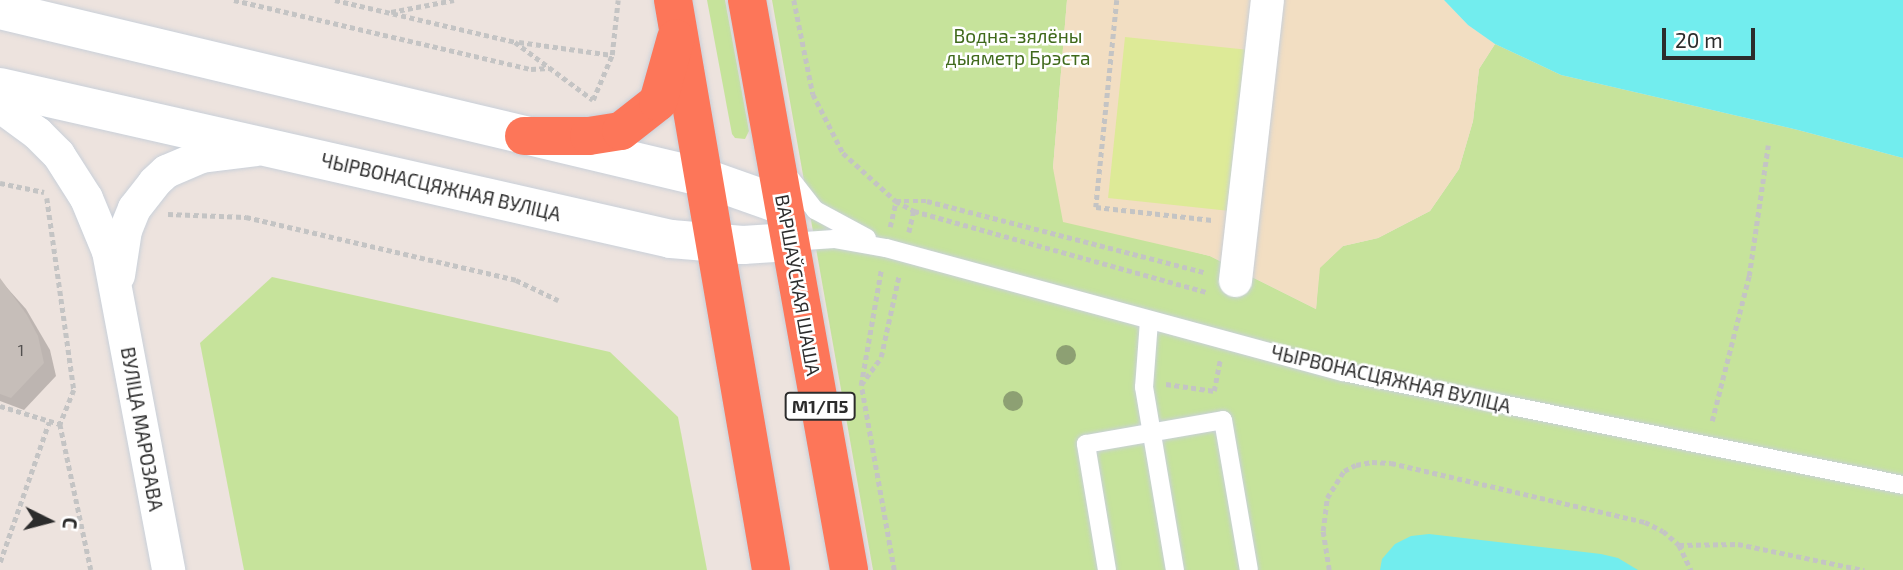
<!DOCTYPE html>
<meta charset="utf-8">
<style>
body{margin:0}
#map{position:relative;width:1903px;height:570px;overflow:hidden;background:#ede3de;font-family:"Exo 2",sans-serif}
div>[style]{position:absolute}
.green>*{inset:0;background:#c6e39b}
.sand>*{inset:0;background:#f2dec2}
.pitch>*{inset:0;background:#ddea97;transform-origin:0 0}
.water>*{inset:0;background:#72edee}
.shadow>*{inset:0;background:#0003}
.building>*{inset:0;background:#c6beb9}
.path>*{height:4.5px;margin-top:-2.25px;transform-origin:0;background:repeating-linear-gradient(90deg,#c4c4c4 0 5px,transparent 0 8.5px)}
.roads{filter:drop-shadow(0 0 2px #c9d0d9) drop-shadow(0 0 2px #c9d0d9)}
.lane>*{height:18px;margin:-9px;padding:0 9px;transform-origin:9px;border-radius:9px;background:#fff}
.street>*{height:33px;margin:-16.5px;padding:0 16.5px;transform-origin:16.5px;border-radius:16.5px;background:#fff}
.secondary>*{height:38px;margin:-19px;padding:0 19px;transform-origin:19px;border-radius:19px;background:#fff}
.highway>*{height:38px;margin:-19px;padding:0 19px;transform-origin:19px;border-radius:19px;background:#fd7659}
.trees>*{width:20px;height:20px;margin:-10px;border-radius:50%;background:#8da073}
span{translate:-50% -50%;white-space:nowrap;text-align:center;line-height:1.15;-webkit-text-stroke:5px #fff;paint-order:stroke}
.number-label{font-size:16px;color:#52504f}
.number-label span{-webkit-text-stroke-width:0}
.shield-label span{padding:2px 5px;background:#fff;border:2px solid;border-radius:5px;-webkit-text-stroke-width:0}
.shield-label{font-size:18px;color:#2c2c2c;font-weight:700}
.park-label{font-size:19px;color:#3f691b}
.street-label{font-size:19px;color:#2c2c2c}
.north{position:absolute;left:14px;top:486px;width:70px;height:70px;-webkit-text-stroke:5px #fff;paint-order:stroke;rotate:96deg;font-size:19px;font-weight:700;line-height:28px;text-align:center;color:#2c2c2c}
.north::after{content:'';display:block;margin:auto;width:24px;height:32px;background:#2c2c2c;clip-path:polygon(50% 0,100% 100%,50% 72%,0 100%)}
.scale{position:absolute;left:1662px;top:28px;width:93px;height:32px;box-sizing:border-box;border:4px solid #2c2c2c;border-top:0;padding-left:9px;font-size:21px;line-height:24px;white-space:nowrap;color:#2c2c2c;-webkit-text-stroke:5px #fff;paint-order:stroke}
</style>
<div id="map">
<div class="green">
<i style="clip-path:polygon(707px 0,725px 0,749px 131px,745px 139px,735px 138px,732px 134px)"></i>
<i style="clip-path:polygon(772px 0,1067px 0,1053px 168px,1156px 242px,1210px 256px,1316px 309px,1319px 268px,1343px 246px,1378px 238px,1430px 211px,1459px 169px,1473px 121px,1479px 69px,1495px 44px,1561px 75px,1798px 130px,1903px 158px,1903px 570px,873px 570px)"></i>
<i style="clip-path:polygon(272px 277px,610px 352px,678px 417px,707px 570px,244px 570px,200px 343px)"></i>
</div>
<div class="sand">
<i style="clip-path:polygon(1067px 0,1444px 0,1468px 25px,1495px 44px,1479px 69px,1473px 121px,1459px 169px,1430px 211px,1378px 238px,1343px 246px,1320px 268px,1316px 309px,1210px 256px,1063px 222px,1053px 168px)"></i>
</div>
<div class="pitch">
<i style="left:1125px;top:37px;width:125px;height:162px;rotate:6deg"></i>
</div>
<div class="water">
<i style="clip-path:polygon(1444px 0,1903px 0,1903px 158px,1798px 130px,1561px 75px,1495px 44px,1468px 25px)"></i>
<i style="clip-path:polygon(1429px 534px,1601px 554px,1618px 558px,1638px 570px,1380px 570px,1382px 559px,1395px 544px,1411px 536px)"></i>
</div>
<div class="shadow">
<i style="clip-path:polygon(0 280px,26px 309px,50px 350px,56px 376px,24px 410px,0 401px)"></i>
</div>
<div class="building">
<i style="clip-path:polygon(0 278px,27px 315px,38px 336px,44px 363px,11px 398px,0 394px)"></i>
</div>
<div class="path">
<i style="left:234px;top:0;width:305px;rotate:13.1deg"></i>
<i style="left:531px;top:69px;width:18px;rotate:-3deg"></i>
<i style="left:335px;top:0;width:185px;rotate:13.1deg"></i>
<i style="left:515px;top:42px;width:97px;rotate:36.6deg"></i>
<i style="left:593px;top:100px;width:49px;rotate:-67.1deg"></i>
<i style="left:612px;top:55px;width:55px;rotate:-83.8deg"></i>
<i style="left:794px;top:0;width:96px;rotate:78.6deg"></i>
<i style="left:813px;top:94px;width:66px;rotate:63deg"></i>
<i style="left:843px;top:153px;width:72px;rotate:42.2deg"></i>
<i style="left:896px;top:201px;width:21px;rotate:29deg"></i>
<i style="left:914px;top:211px;width:22px;rotate:103deg"></i>
<i style="left:1117px;top:0;width:208px;rotate:95.8deg"></i>
<i style="left:1096px;top:207px;width:117px;rotate:6.4deg"></i>
<i style="left:391px;top:12px;width:64px;rotate:-10.8deg"></i>
<i style="left:519px;top:42px;width:94px;rotate:8deg"></i>
<i style="left:0;top:183px;width:45px;rotate:11.6deg"></i>
<i style="left:47px;top:198px;width:194px;rotate:82deg"></i>
<i style="left:74px;top:390px;width:37px;rotate:112deg"></i>
<i style="left:60px;top:424px;width:149px;rotate:78deg"></i>
<i style="left:914px;top:211px;width:303px;rotate:15.5deg"></i>
<i style="left:168px;top:214px;width:78px;rotate:2.2deg"></i>
<i style="left:246px;top:217px;width:277px;rotate:13.1deg"></i>
<i style="left:516px;top:280px;width:47px;rotate:25.5deg"></i>
<i style="left:890px;top:227px;width:27px;rotate:-77deg"></i>
<i style="left:896px;top:201px;width:31px"></i>
<i style="left:927px;top:201px;width:286px;rotate:14.4deg"></i>
<i style="left:1166px;top:384px;width:49px;rotate:8.3deg"></i>
<i style="left:1214px;top:391px;width:31px;rotate:-79deg"></i>
<i style="left:861px;top:385px;width:117px;rotate:-80.1deg"></i>
<i style="left:0;top:406px;width:63px;rotate:16.7deg"></i>
<i style="left:1712px;top:421px;width:150px;rotate:-75.7deg"></i>
<i style="left:1749px;top:276px;width:132px;rotate:-81.7deg"></i>
<i style="left:1679px;top:545px;width:59px;rotate:-1deg"></i>
<i style="left:1738px;top:544px;width:129px;rotate:11.7deg"></i>
<i style="left:0;top:562px;width:148px;rotate:-70.7deg"></i>
<i style="left:894px;top:570px;width:188px;rotate:-100.1deg"></i>
<i style="left:861px;top:385px;width:34px;rotate:-54deg"></i>
<i style="left:881px;top:357px;width:84px;rotate:-77.6deg"></i>
<i style="left:1329px;top:570px;width:39px;rotate:-99deg"></i>
<i style="left:1323px;top:531px;width:33px;rotate:-83deg"></i>
<i style="left:1327px;top:498px;width:32px;rotate:-58deg"></i>
<i style="left:1344px;top:471px;width:13px;rotate:-27deg"></i>
<i style="left:1356px;top:465px;width:16px;rotate:-11deg"></i>
<i style="left:1372px;top:462px;width:19px;rotate:3deg"></i>
<i style="left:1391px;top:463px;width:261px;rotate:13.1deg"></i>
<i style="left:1645px;top:522px;width:20px;rotate:27deg"></i>
<i style="left:1663px;top:531px;width:21px;rotate:41deg"></i>
<i style="left:1679px;top:545px;width:28px;rotate:64deg"></i>
</div>
<div class="roads">
<div class="lane">
<i style="left:787px;top:174px;width:46px;rotate:52.1deg"></i>
<i style="left:815px;top:210px;width:59px;rotate:28.3deg"></i>
<i style="left:790px;top:242px;width:44px;rotate:-3.9deg"></i>
<i style="left:834px;top:239px;width:53px;rotate:9.8deg"></i>
<i style="left:886px;top:248px;width:474px;rotate:15.2deg"></i>
<i style="left:1343px;top:372px;width:571px;rotate:11.41deg"></i>
<i style="left:1149px;top:321px;width:66px;rotate:94.3deg"></i>
<i style="left:1144px;top:387px;width:186px;rotate:80.4deg"></i>
<i style="left:1107px;top:570px;width:128px;rotate:-99.5deg"></i>
<i style="left:1086px;top:444px;width:139px;rotate:-9.9deg"></i>
<i style="left:1223px;top:420px;width:152px;rotate:80.2deg"></i>
</div>
<div class="street">
<i style="left:0;top:106px;width:46px;rotate:36.1deg"></i>
<i style="left:37px;top:133px;width:30px;rotate:45deg"></i>
<i style="left:58px;top:154px;width:52px;rotate:57.5deg"></i>
<i style="left:86px;top:198px;width:57px;rotate:67.5deg"></i>
<i style="left:108px;top:251px;width:325px;rotate:79.3deg"></i>
<i style="left:118px;top:275px;width:46px;rotate:-81.2deg"></i>
<i style="left:125px;top:230px;width:24px;rotate:-68deg"></i>
<i style="left:134px;top:208px;width:33px;rotate:-52deg"></i>
<i style="left:154px;top:182px;width:16px;rotate:-43deg"></i>
<i style="left:166px;top:171px;width:38px;rotate:-23deg"></i>
<i style="left:201px;top:156px;width:55px;rotate:-7.3deg"></i>
<i style="left:1235px;top:280px;width:282px;rotate:-83.5deg"></i>
</div>
<div class="secondary">
<i style="left:0;top:10px;width:725px;rotate:13.4deg"></i>
<i style="left:705px;top:178px;width:84px;rotate:19.5deg"></i>
<i style="left:0;top:87px;width:688px;rotate:12.76deg"></i>
<i style="left:671px;top:239px;width:72px;rotate:4.8deg"></i>
<i style="left:743px;top:245px;width:47px;rotate:-3.7deg"></i>
</div>
<div class="highway">
<i style="left:673px;top:0;width:578px;rotate:80.24deg"></i>
<i style="left:747px;top:0;width:579px;rotate:79.85deg"></i>
<i style="left:524px;top:136px;width:65px"></i>
<i style="left:589px;top:136px;width:32px;rotate:-9deg"></i>
<i style="left:621px;top:131px;width:47px;rotate:-38.1deg"></i>
<i style="left:658px;top:102px;width:66px;rotate:-74.3deg"></i>
</div>
</div>
<div class="trees">
<i style="left:1066px;top:355px"></i>
<i style="left:1013px;top:401px"></i>
</div>
<div class="number-label">
<span style="left:21px;top:350px">1</span>
</div>
<div class="shield-label">
<span style="left:820px;top:406px">М1/П5</span>
</div>
<div class="park-label">
<span style="left:1018px;top:47px">Водна-зялёны<br>дыяметр Брэста</span>
</div>
<div class="street-label">
<span style="left:441px;top:187px;rotate:13deg">ЧЫРВОНАСЦЯЖНАЯ ВУЛІЦА</span>
<span style="left:798px;top:285px;rotate:80deg">ВАРШАЎСКАЯ ШАША</span>
<span style="left:1391px;top:379px;rotate:13deg">ЧЫРВОНАСЦЯЖНАЯ ВУЛІЦА</span>
<span style="left:142px;top:429px;rotate:80deg">ВУЛІЦА МАРОЗАВА</span>
</div>
<div class="north">С</div>
<div class="scale">20 m</div>
</div>
